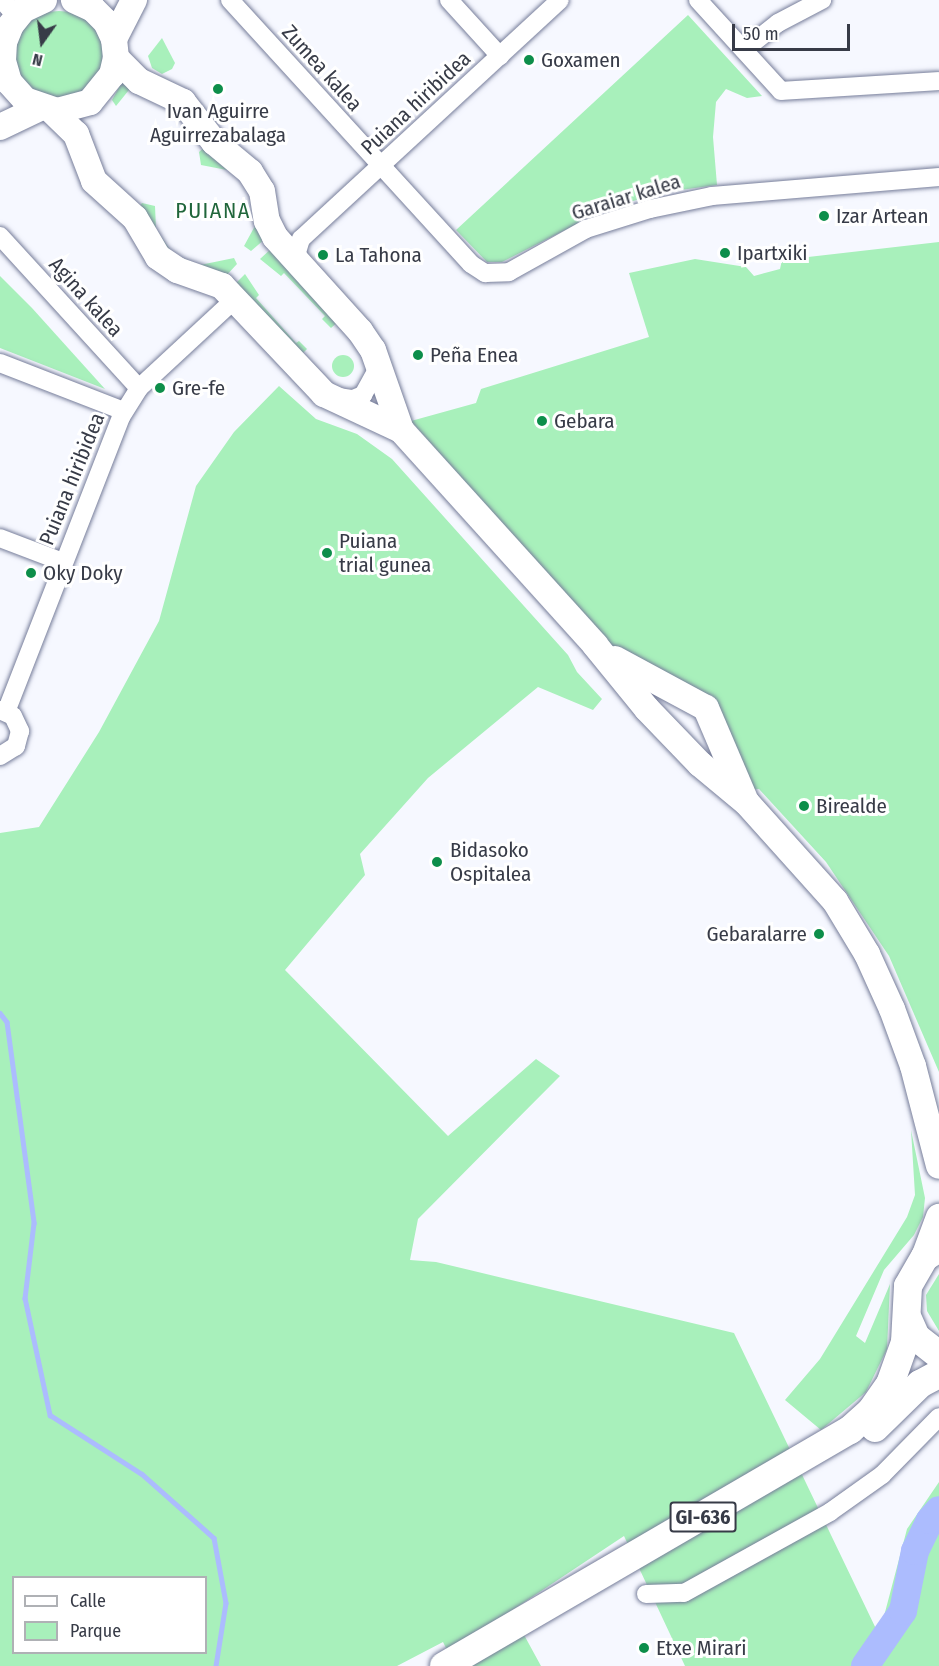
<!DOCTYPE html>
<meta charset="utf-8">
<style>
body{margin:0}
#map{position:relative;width:939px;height:1666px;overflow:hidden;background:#f6f8ff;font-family:"Fira Sans Condensed",sans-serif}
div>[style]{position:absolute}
.green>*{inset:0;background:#a8f0bb}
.round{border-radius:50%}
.stream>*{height:4.5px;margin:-2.25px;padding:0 2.25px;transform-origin:2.25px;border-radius:2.25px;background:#acbcfe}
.river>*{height:28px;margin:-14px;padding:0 14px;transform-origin:14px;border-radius:14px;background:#acbcfe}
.roads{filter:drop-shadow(0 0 2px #767d9a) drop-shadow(0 0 2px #767d9a)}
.street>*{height:18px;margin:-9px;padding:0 9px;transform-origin:9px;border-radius:9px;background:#fff}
.secondary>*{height:26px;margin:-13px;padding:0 13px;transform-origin:13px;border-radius:13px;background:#fff}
.primary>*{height:28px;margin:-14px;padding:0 14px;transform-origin:14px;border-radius:14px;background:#fff}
.dots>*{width:16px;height:16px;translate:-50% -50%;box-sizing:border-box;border:3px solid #fff;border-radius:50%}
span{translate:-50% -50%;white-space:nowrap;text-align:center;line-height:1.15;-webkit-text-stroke:6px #fff;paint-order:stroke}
.shield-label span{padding:2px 4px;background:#fff;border:2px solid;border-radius:4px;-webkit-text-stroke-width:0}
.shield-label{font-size:20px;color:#373b47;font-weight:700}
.poi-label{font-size:21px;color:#373b47}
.left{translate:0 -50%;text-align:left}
.right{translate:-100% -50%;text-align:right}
.street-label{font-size:21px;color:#373b47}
.neighbourhood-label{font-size:22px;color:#20663b;letter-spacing:1.5px}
.legend{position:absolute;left:12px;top:1576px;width:195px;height:78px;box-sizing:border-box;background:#fff;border:2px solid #afb1b5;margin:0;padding:8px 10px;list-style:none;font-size:18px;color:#373b47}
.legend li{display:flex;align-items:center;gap:12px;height:30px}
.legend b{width:30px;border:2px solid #afb1b5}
.north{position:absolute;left:12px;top:12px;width:60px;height:60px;-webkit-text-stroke:4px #fff;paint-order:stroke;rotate:194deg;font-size:16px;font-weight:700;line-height:24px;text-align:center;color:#373b47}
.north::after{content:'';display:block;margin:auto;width:21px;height:27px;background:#373b47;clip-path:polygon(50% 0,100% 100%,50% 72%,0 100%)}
.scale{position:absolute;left:732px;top:24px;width:118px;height:27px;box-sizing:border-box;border:3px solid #373b47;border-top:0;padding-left:8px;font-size:18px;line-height:21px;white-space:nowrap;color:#373b47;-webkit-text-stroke:4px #fff;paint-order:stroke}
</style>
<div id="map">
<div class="green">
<i class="round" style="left:15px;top:11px;width:88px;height:88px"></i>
<i style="clip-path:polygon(688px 15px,762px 96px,747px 98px,726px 89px,716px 102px,713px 137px,717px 185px,666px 192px,589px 213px,575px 225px,502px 262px,487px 262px,456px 230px)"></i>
<i style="clip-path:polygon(162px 38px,175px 63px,172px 69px,162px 74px,152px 68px,148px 56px)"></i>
<i style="clip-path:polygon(123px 80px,133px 85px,116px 106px,112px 100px)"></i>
<i style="clip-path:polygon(208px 144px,240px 168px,258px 192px,266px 238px,251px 251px,244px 246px,256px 224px,253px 199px,243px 181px,232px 171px,201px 165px,199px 152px)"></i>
<i style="clip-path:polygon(142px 203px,155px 206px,156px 229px,173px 254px,200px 265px,234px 258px,237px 264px,224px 278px,176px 264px,136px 210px)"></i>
<i style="clip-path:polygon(939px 242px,939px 1072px,889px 956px,826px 862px,759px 789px,747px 790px,720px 719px,609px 645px,411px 421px,476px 403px,481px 389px,649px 337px,629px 273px,695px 259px,746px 267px,754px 276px,780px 269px,782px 260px)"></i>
<i style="clip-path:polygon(273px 247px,340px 320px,331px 328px,322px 319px,325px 316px,284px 273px,281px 276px,260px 259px)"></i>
<i style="clip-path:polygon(245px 274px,259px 295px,256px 298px,296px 343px,299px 341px,307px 349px,298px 358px,232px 287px)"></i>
<i style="clip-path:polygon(0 276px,32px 308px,105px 389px,0 348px)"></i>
<i class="round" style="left:332px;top:355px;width:22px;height:22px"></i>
<i style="clip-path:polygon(evenodd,279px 386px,316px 419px,357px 434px,392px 459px,568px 655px,577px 672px,602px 699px,593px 710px,538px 687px,428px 778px,360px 854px,365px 875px,285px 970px,448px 1136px,536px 1059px,560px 1076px,418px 1219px,410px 1260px,436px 1262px,734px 1333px,879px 1635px,907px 1529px,939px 1482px,939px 1666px,685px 1666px,624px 1536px,511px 1611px,541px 1666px,455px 1666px,443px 1642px,397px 1666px,0 1666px,0 833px,39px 827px,99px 732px,159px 621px,196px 486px,234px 432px,279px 386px,14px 1578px,206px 1578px,206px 1652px,14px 1652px,14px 1578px)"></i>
<i style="clip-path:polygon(911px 1130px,925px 1198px,923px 1217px,914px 1235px,884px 1270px,856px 1336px,865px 1343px,890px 1284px,887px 1349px,866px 1392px,821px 1430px,785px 1400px,820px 1359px,907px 1217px,915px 1195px)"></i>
<i style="clip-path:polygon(939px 1274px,939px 1331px,927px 1311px,926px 1295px)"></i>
</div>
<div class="stream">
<i style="left:0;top:1013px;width:11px;rotate:52deg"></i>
<i style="left:7px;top:1022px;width:203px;rotate:82.3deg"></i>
<i style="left:34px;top:1223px;width:76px;rotate:96.8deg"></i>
<i style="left:25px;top:1298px;width:120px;rotate:77.9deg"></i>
<i style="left:50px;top:1415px;width:109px;rotate:32.7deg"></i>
<i style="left:142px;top:1474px;width:96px;rotate:41.6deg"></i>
<i style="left:214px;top:1538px;width:66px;rotate:79.5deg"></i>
<i style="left:226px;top:1603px;width:64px;rotate:99deg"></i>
</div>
<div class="river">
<i style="left:865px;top:1666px;width:67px;rotate:-55.4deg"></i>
<i style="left:903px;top:1611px;width:61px;rotate:-78.7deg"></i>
<i style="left:915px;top:1551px;width:34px;rotate:-64deg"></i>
<i style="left:930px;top:1520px;width:13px;rotate:-48deg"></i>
</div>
<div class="roads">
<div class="street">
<i style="left:2px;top:0;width:23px;rotate:49deg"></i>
<i style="left:230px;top:0;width:357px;rotate:47.6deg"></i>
<i style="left:471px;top:264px;width:17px;rotate:33deg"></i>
<i style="left:485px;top:273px;width:24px;rotate:-2deg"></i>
<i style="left:509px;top:272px;width:88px;rotate:-29.2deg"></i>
<i style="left:586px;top:229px;width:67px;rotate:-17.4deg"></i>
<i style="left:650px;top:209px;width:63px;rotate:-11.8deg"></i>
<i style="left:712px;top:196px;width:228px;rotate:-4.8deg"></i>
<i style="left:449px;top:0;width:76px;rotate:47.7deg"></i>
<i style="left:698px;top:0;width:123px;rotate:47.6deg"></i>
<i style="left:781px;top:91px;width:158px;rotate:-3.6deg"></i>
<i style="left:744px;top:50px;width:43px;rotate:-38.5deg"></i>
<i style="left:778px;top:23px;width:50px;rotate:-27.6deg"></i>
<i style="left:0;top:236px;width:206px;rotate:47.6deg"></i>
<i style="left:300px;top:266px;width:14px;rotate:-102deg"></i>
<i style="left:297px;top:252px;width:14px;rotate:-73deg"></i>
<i style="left:301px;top:239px;width:352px;rotate:-42.7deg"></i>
<i style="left:0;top:363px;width:133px;rotate:21.2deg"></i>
<i style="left:338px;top:397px;width:15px;rotate:8deg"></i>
<i style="left:353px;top:399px;width:11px;rotate:-22deg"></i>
<i style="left:363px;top:395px;width:33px;rotate:-61deg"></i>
<i style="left:0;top:538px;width:67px;rotate:20.9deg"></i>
<i style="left:0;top:710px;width:14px;rotate:25deg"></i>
<i style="left:13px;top:716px;width:17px;rotate:65deg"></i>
<i style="left:20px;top:731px;width:16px;rotate:105deg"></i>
<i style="left:16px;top:746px;width:19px;rotate:148deg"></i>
<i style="left:6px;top:712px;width:317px;rotate:-68.7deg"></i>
<i style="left:121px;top:417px;width:34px;rotate:-58deg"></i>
<i style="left:139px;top:388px;width:131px;rotate:-42.8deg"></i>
<i style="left:646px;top:1594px;width:38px;rotate:-2deg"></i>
<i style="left:684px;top:1593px;width:167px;rotate:-29deg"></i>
<i style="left:830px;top:1512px;width:64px;rotate:-35.4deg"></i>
<i style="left:882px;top:1475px;width:81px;rotate:-45.5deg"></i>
</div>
<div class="secondary">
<i style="left:44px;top:0;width:23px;rotate:155deg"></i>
<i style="left:23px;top:10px;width:19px;rotate:129deg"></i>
<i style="left:11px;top:25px;width:18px;rotate:112deg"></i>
<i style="left:4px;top:42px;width:19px;rotate:93deg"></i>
<i style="left:3px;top:61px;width:22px;rotate:74deg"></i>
<i style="left:9px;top:82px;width:24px;rotate:48deg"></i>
<i style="left:25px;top:100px;width:34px;rotate:19deg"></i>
<i style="left:57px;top:111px;width:34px;rotate:-15deg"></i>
<i style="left:90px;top:102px;width:35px;rotate:-51deg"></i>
<i style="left:112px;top:75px;width:17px;rotate:-77deg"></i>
<i style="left:116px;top:58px;width:19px;rotate:-96deg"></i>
<i style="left:114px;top:39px;width:19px;rotate:-115deg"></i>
<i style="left:106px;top:22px;width:18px;rotate:-135deg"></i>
<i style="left:93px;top:9px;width:21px;rotate:-155deg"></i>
<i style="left:114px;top:39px;width:44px;rotate:-62.9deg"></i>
<i style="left:116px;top:58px;width:33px;rotate:45deg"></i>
<i style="left:139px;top:81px;width:49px;rotate:25.5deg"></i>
<i style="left:183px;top:102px;width:51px;rotate:52.2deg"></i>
<i style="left:214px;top:142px;width:47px;rotate:39.8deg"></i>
<i style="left:250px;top:172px;width:22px;rotate:58deg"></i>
<i style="left:262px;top:191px;width:30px;rotate:81deg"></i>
<i style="left:267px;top:221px;width:18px;rotate:63deg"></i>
<i style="left:275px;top:237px;width:127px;rotate:47.9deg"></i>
<i style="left:360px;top:331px;width:23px;rotate:56deg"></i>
<i style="left:373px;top:350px;width:85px;rotate:70.7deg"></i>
<i style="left:401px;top:430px;width:290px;rotate:47.9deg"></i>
<i style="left:595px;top:645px;width:82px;rotate:50.9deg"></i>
<i style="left:647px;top:709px;width:76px;rotate:46.1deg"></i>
<i style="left:700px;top:764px;width:61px;rotate:39.7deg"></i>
<i style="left:747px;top:803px;width:132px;rotate:48.1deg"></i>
<i style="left:835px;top:901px;width:62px;rotate:58.9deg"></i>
<i style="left:867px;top:954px;width:60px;rotate:65.6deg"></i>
<i style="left:892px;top:1009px;width:61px;rotate:69.8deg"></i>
<i style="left:913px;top:1066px;width:103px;rotate:75.4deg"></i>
<i style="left:51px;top:110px;width:35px;rotate:44deg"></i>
<i style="left:76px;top:134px;width:50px;rotate:69deg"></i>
<i style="left:94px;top:181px;width:55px;rotate:42.1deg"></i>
<i style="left:135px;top:218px;width:45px;rotate:59.5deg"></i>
<i style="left:158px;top:257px;width:23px;rotate:34deg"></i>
<i style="left:177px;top:270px;width:48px;rotate:19.6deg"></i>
<i style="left:222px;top:286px;width:149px;rotate:46.6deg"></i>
<i style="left:324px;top:394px;width:85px;rotate:25.1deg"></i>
<i style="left:0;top:127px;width:44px;rotate:-25.4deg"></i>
<i style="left:615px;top:659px;width:103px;rotate:28.3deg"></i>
<i style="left:706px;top:708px;width:97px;rotate:66.9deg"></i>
<i style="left:923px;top:1260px;width:46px;rotate:-69.6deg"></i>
</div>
<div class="primary">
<i style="left:908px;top:1319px;width:20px;rotate:66deg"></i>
<i style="left:916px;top:1337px;width:29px;rotate:38deg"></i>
<i style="left:875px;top:1428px;width:63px;rotate:-44.4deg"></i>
<i style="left:920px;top:1384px;width:21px;rotate:-28deg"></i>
<i style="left:444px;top:1666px;width:470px;rotate:-30.2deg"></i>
<i style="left:850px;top:1430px;width:28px;rotate:-42deg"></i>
<i style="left:871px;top:1411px;width:33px;rotate:-55deg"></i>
<i style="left:890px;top:1384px;width:45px;rotate:-70.3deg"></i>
<i style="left:905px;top:1342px;width:56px;rotate:-86.9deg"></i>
<i style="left:908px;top:1286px;width:34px;rotate:-60deg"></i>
<i style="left:925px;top:1257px;width:17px;rotate:-33deg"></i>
</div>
</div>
<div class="dots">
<i style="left:529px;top:60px;background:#0d8e4a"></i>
<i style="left:218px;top:89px;background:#0d8e4a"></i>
<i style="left:824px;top:216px;background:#0d8e4a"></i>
<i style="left:725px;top:253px;background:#0d8e4a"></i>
<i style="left:323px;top:255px;background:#0d8e4a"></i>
<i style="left:418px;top:355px;background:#0d8e4a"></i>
<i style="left:160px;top:388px;background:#0d8e4a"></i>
<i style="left:542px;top:421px;background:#0d8e4a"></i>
<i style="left:327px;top:553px;background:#0d8e4a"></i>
<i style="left:31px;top:573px;background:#0d8e4a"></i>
<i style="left:804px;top:806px;background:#0d8e4a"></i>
<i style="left:437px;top:862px;background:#0d8e4a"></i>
<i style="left:819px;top:934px;background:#0d8e4a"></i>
<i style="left:644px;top:1648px;background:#0d8e4a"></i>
</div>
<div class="shield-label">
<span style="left:703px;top:1517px">GI-636</span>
</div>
<div class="poi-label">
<span class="left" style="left:541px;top:60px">Goxamen</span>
<span style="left:218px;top:123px">Ivan Aguirre<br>Aguirrezabalaga</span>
<span class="left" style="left:836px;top:216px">Izar Artean</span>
<span class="left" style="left:737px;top:253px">Ipartxiki</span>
<span class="left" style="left:335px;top:255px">La Tahona</span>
<span class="left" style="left:430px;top:355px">Peña Enea</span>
<span class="left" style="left:172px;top:388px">Gre-fe</span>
<span class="left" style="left:554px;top:421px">Gebara</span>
<span class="left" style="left:339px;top:553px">Puiana<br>trial gunea</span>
<span class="left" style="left:43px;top:573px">Oky Doky</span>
<span class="left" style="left:816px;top:806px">Birealde</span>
<span class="left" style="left:450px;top:862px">Bidasoko<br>Ospitalea</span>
<span class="right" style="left:807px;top:934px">Gebaralarre</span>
<span class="left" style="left:656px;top:1648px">Etxe Mirari</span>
</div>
<div class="street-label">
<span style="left:322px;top:68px;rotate:48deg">Zumea kalea</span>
<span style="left:416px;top:103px;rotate:-43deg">Puiana hiribidea</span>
<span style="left:626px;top:197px;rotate:-17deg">Garaiar kalea</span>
<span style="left:86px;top:297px;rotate:48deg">Agina kalea</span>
<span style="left:72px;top:479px;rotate:-68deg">Puiana hiribidea</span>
</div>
<div class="neighbourhood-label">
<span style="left:213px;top:211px">PUIANA</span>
</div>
<ul class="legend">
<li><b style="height:8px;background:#fff"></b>Calle</li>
<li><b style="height:16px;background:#a8f0bb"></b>Parque</li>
</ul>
<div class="north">N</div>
<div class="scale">50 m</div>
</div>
